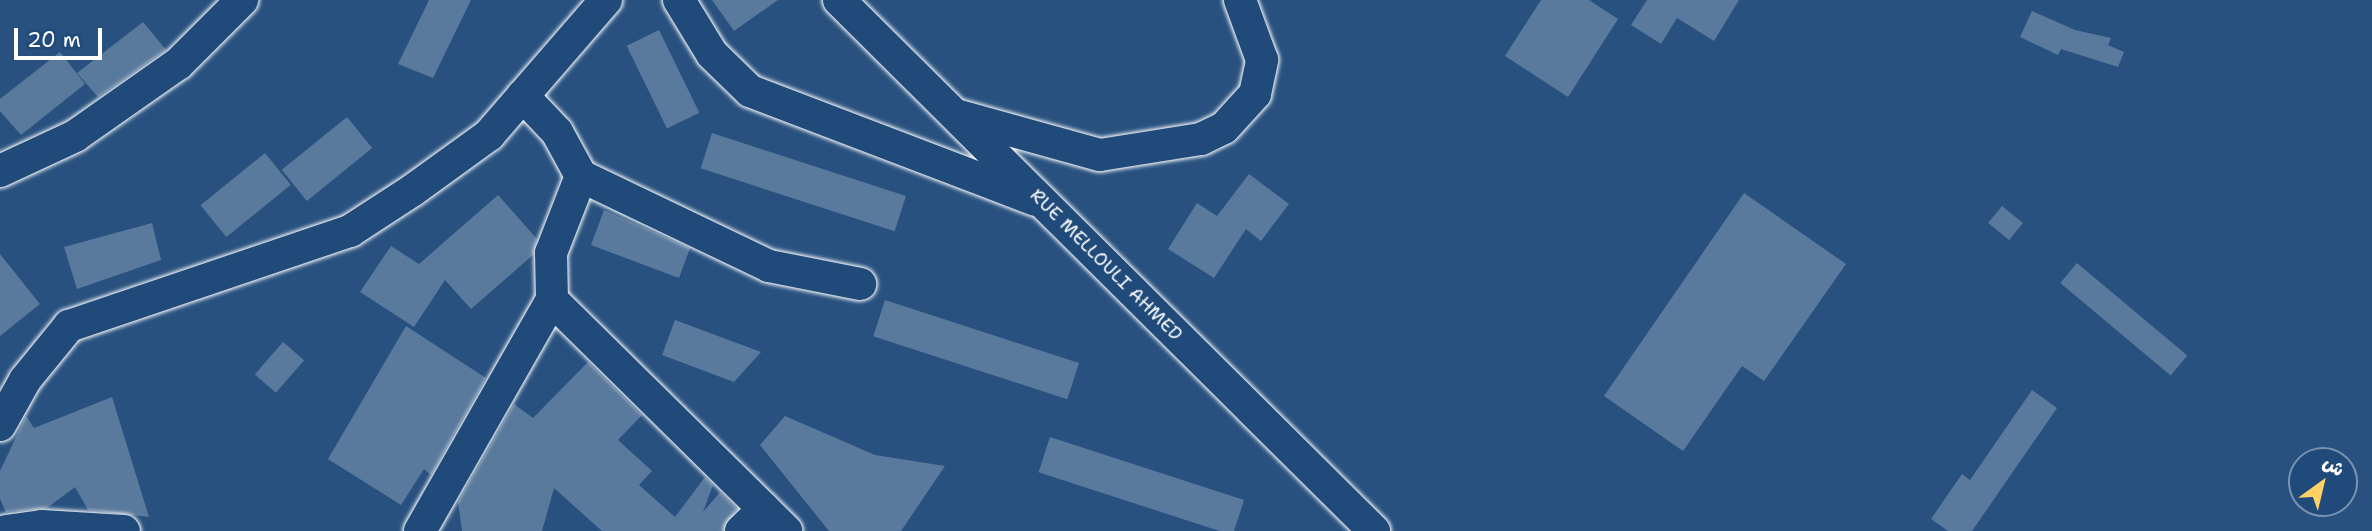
<!DOCTYPE html>
<meta charset="utf-8">
<style>
body{margin:0}
#map{position:relative;width:2372px;height:531px;overflow:hidden;background:#28517f;font-family:"Shantell Sans","Playpen Sans Arabic",sans-serif}
div>[style]{position:absolute}
.building>*{inset:0;background:#5a7a9d;transform-origin:0 0}
.roads{filter:drop-shadow(0 0 2px #fff) drop-shadow(0 0 2px #fff)}
.minor>*{height:32px;margin:-16px;padding:0 16px;transform-origin:16px;border-radius:16px;background:#1f4a7a}
span{translate:-50% -50%;white-space:nowrap;text-align:center;line-height:1.15;-webkit-text-stroke:5px #1f4a7a;paint-order:stroke}
.street-label{font-size:18px;color:#fff}
.north{position:absolute;left:2288px;top:447px;width:70px;height:70px;box-sizing:border-box;background:#1f4a7a;border:2px solid #7992af;border-radius:50%;rotate:34deg;font-size:19px;font-weight:700;line-height:28px;text-align:center;color:#fff}
.north::after{content:'';display:block;margin:auto;width:24px;height:32px;background:#ffd166;clip-path:polygon(50% 0,100% 100%,50% 72%,0 100%)}
.scale{position:absolute;left:14px;top:28px;width:88px;height:32px;box-sizing:border-box;border:4px solid #fff;border-top:0;padding-left:9px;font-size:21px;line-height:24px;white-space:nowrap;color:#fff;-webkit-text-stroke:5px #1f4a7a;paint-order:stroke}
</style>
<div id="map">
<div class="building">
<i style="clip-path:polygon(429px 0,471px 0,433px 78px,398px 64px)"></i>
<i style="clip-path:polygon(712px 0,778px 0,734px 31px)"></i>
<i style="clip-path:polygon(1541px 0,1589px 0,1618px 19px,1568px 97px,1505px 56px)"></i>
<i style="clip-path:polygon(1647px 0,1739px 0,1714px 41px,1677px 18px,1661px 44px,1631px 25px)"></i>
<i style="clip-path:polygon(2032px 11px,2075px 30px,2111px 38px,2108px 45px,2124px 52px,2118px 67px,2061px 49px,2058px 55px,2020px 37px)"></i>
<i style="clip-path:polygon(143px 22px,166px 50px,98px 97px,77px 73px)"></i>
<i style="left:659px;top:30px;width:92px;height:36px;rotate:64deg"></i>
<i style="clip-path:polygon(60px 52px,85px 84px,21px 135px,0 111px,0 99px)"></i>
<i style="left:347px;top:117px;width:40px;height:84px;rotate:51deg"></i>
<i style="left:712px;top:133px;width:204px;height:37px;rotate:18deg"></i>
<i style="left:265px;top:153px;width:41px;height:83px;rotate:51deg"></i>
<i style="clip-path:polygon(1249px 174px,1289px 204px,1261px 241px,1246px 229px,1214px 278px,1168px 249px,1197px 203px,1217px 216px)"></i>
<i style="clip-path:polygon(1744px 193px,1846px 264px,1764px 381px,1742px 366px,1683px 451px,1604px 396px)"></i>
<i style="clip-path:polygon(498px 195px,537px 239px,533px 255px,471px 309px,445px 280px,414px 327px,360px 292px,391px 246px,419px 264px)"></i>
<i style="left:2002px;top:206px;width:27px;height:22px;rotate:39deg"></i>
<i style="clip-path:polygon(604px 210px,690px 248px,679px 278px,591px 245px)"></i>
<i style="clip-path:polygon(152px 223px,161px 260px,77px 289px,64px 247px)"></i>
<i style="clip-path:polygon(0 254px,40px 304px,0 336px)"></i>
<i style="left:2077px;top:263px;width:144px;height:26px;rotate:40deg"></i>
<i style="left:885px;top:300px;width:204px;height:38px;rotate:18deg"></i>
<i style="clip-path:polygon(675px 320px,761px 352px,734px 382px,662px 355px)"></i>
<i style="clip-path:polygon(406px 326px,486px 378px,431px 475px,424px 469px,401px 505px,328px 459px)"></i>
<i style="left:283px;top:342px;width:28px;height:43px;rotate:41deg"></i>
<i style="clip-path:polygon(588px 362px,642px 415px,618px 440px,652px 471px,639px 485px,675px 517px,705px 477px,713px 485px,703px 512px,720px 492px,737px 509px,723px 531px,602px 531px,554px 488px,542px 531px,462px 531px,458px 502px,514px 404px,533px 418px)"></i>
<i style="clip-path:polygon(2032px 390px,2057px 408px,1972px 531px,1948px 531px,1931px 519px,1962px 474px,1970px 480px)"></i>
<i style="clip-path:polygon(112px 397px,149px 517px,88px 510px,75px 487px,47px 508px,6px 512px,0 499px,0 471px,26px 416px,34px 428px)"></i>
<i style="clip-path:polygon(785px 416px,875px 455px,945px 466px,901px 531px,829px 531px,760px 445px)"></i>
<i style="left:1050px;top:437px;width:204px;height:37px;rotate:18deg"></i>
</div>
<div class="roads">
<div class="minor">
<i style="left:679px;top:0;width:63px;rotate:58.6deg"></i>
<i style="left:712px;top:54px;width:53px;rotate:44.2deg"></i>
<i style="left:750px;top:91px;width:305px;rotate:20.9deg"></i>
<i style="left:839px;top:0;width:754px;rotate:44.79deg"></i>
<i style="left:959px;top:116px;width:146px;rotate:15.5deg"></i>
<i style="left:1100px;top:155px;width:102px;rotate:-9deg"></i>
<i style="left:1201px;top:139px;width:25px;rotate:-26deg"></i>
<i style="left:1224px;top:128px;width:46px;rotate:-47.6deg"></i>
<i style="left:1255px;top:94px;width:35px;rotate:-78deg"></i>
<i style="left:1262px;top:60px;width:64px;rotate:-110.1deg"></i>
<i style="left:0;top:171px;width:83px;rotate:-25deg"></i>
<i style="left:75px;top:136px;width:126px;rotate:-35deg"></i>
<i style="left:178px;top:64px;width:91px;rotate:-45deg"></i>
<i style="left:581px;top:176px;width:208px;rotate:25.6deg"></i>
<i style="left:769px;top:266px;width:93px;rotate:11.2deg"></i>
<i style="left:552px;top:300px;width:329px;rotate:44.6deg"></i>
<i style="left:0;top:425px;width:51px;rotate:-60.9deg"></i>
<i style="left:25px;top:380px;width:70px;rotate:-50.8deg"></i>
<i style="left:69px;top:326px;width:297px;rotate:-18.7deg"></i>
<i style="left:350px;top:231px;width:75px;rotate:-33.1deg"></i>
<i style="left:413px;top:190px;width:94px;rotate:-35.9deg"></i>
<i style="left:489px;top:135px;width:179px;rotate:-49.1deg"></i>
<i style="left:6px;top:531px;width:36px;rotate:-8deg"></i>
<i style="left:42px;top:526px;width:82px;rotate:3.5deg"></i>
<i style="left:420px;top:531px;width:266px;rotate:-60.3deg"></i>
<i style="left:552px;top:300px;width:47px;rotate:-91.2deg"></i>
<i style="left:551px;top:253px;width:83px;rotate:-68.7deg"></i>
<i style="left:581px;top:176px;width:50px;rotate:-118.6deg"></i>
<i style="left:557px;top:132px;width:50px;rotate:-133.4deg"></i>
<i style="left:741px;top:531px;width:32px;rotate:-44deg"></i>
</div>
</div>
<div class="street-label">
<span style="left:1106px;top:265px;rotate:45deg">RUE MELLOULI AHMED</span>
</div>
<div class="north">ش</div>
<div class="scale">20 m</div>
</div>
